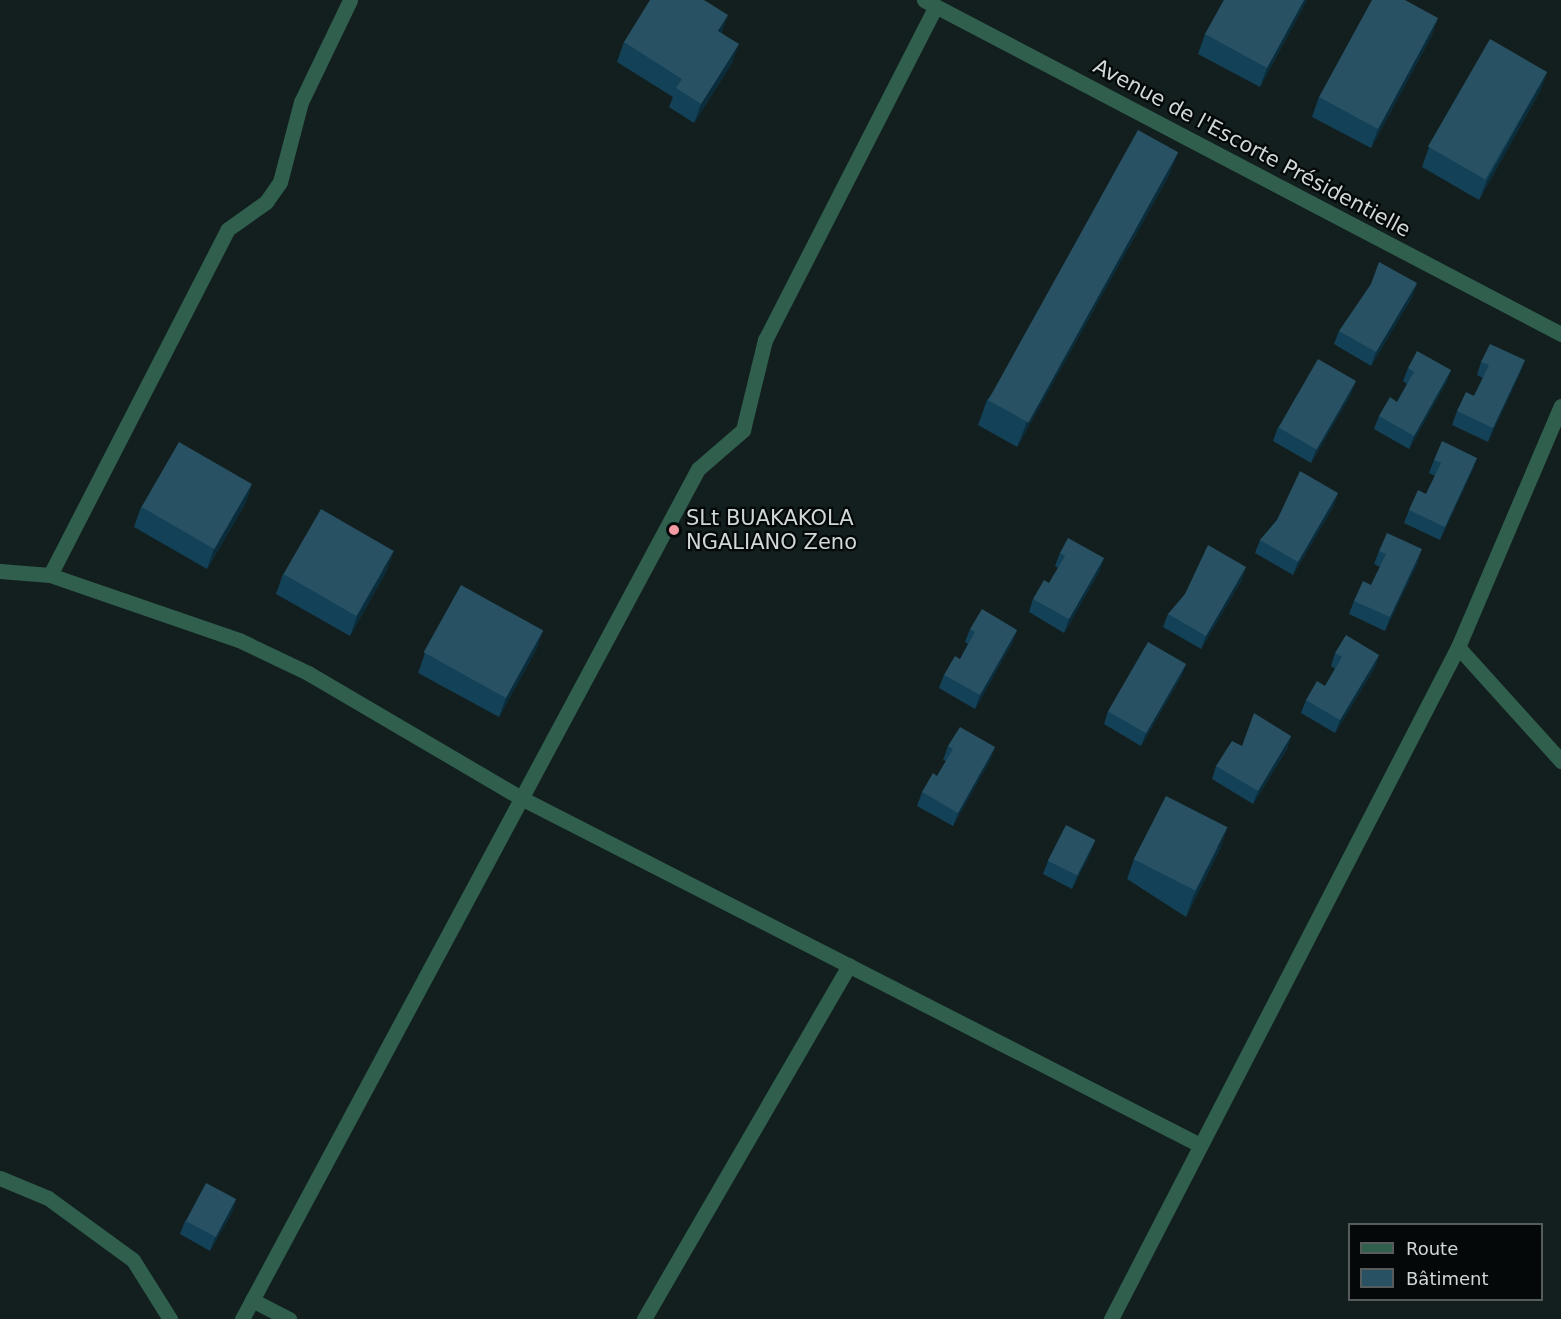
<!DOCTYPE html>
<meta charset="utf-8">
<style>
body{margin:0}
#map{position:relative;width:1561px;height:1319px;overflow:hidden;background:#131f1f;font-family:"DejaVu Sans",sans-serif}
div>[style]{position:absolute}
.lane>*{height:15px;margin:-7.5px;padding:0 7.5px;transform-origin:7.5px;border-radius:7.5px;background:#30604d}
.street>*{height:15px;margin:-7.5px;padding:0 7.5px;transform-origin:7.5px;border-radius:7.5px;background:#30604d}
.wall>*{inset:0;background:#134157}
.shaded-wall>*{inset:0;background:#0b2d3b}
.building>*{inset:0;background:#285164;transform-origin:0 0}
.dots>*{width:16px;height:16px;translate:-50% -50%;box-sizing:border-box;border:3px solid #040808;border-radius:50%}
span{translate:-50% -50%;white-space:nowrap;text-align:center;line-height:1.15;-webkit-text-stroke:4.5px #040808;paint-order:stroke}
.street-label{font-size:21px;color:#d0d7d7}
.poi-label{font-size:21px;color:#d0d7d7}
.left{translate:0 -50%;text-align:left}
.legend{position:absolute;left:1348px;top:1223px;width:195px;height:78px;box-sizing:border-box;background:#040808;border:2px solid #565b5b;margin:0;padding:8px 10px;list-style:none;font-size:18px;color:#d0d7d7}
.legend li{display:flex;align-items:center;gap:12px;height:30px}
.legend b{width:30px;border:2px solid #565b5b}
</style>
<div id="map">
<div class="lane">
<i style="left:252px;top:1300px;width:42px;rotate:27.2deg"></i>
<i style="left:644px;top:1319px;width:409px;rotate:-59.9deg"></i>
</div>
<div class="street">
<i style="left:924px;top:0;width:719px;rotate:27.67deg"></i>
<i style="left:0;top:571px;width:50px;rotate:4.6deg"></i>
<i style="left:50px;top:575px;width:200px;rotate:19deg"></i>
<i style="left:239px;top:640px;width:76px;rotate:25.6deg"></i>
<i style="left:308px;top:673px;width:249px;rotate:30.4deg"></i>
<i style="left:523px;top:799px;width:758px;rotate:27.07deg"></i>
<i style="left:50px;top:575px;width:389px;rotate:-62.8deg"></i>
<i style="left:228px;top:229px;width:47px;rotate:-35.4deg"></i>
<i style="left:266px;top:202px;width:24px;rotate:-55deg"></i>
<i style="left:280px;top:182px;width:83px;rotate:-75.3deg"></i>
<i style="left:301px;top:102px;width:113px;rotate:-64.3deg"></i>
<i style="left:1458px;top:647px;width:154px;rotate:47.9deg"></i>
<i style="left:0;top:1178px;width:52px;rotate:22.6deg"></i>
<i style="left:48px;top:1198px;width:105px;rotate:36.1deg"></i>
<i style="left:133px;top:1260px;width:70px;rotate:57.9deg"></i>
<i style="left:242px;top:1319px;width:965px;rotate:-61.79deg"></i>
<i style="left:698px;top:469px;width:60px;rotate:-40.9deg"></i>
<i style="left:743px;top:430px;width:93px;rotate:-76.3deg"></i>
<i style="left:765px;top:340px;width:375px;rotate:-62.9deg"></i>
<i style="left:1111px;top:1319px;width:756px;rotate:-62.69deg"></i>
<i style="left:1458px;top:647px;width:262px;rotate:-66.9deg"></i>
</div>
<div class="wall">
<i style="clip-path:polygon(1224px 0,1307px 0,1260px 87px,1198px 54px,1205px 34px)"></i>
<i style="clip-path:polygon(1438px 18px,1431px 37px,1371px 148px,1312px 117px,1319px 97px)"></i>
<i style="clip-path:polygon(722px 33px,732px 63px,694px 123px,669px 107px,673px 97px,617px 62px,624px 42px)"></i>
<i style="clip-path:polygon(1547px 72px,1540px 91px,1479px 200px,1422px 167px,1429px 147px)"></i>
<i style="clip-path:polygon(1178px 152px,1168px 177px,1017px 447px,978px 425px,987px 400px)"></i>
<i style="clip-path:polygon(1417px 283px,1412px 297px,1371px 366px,1334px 344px,1339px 331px)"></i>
<i style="clip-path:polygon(1525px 360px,1520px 373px,1488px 442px,1452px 425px,1457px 411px,1474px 396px,1483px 378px,1477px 375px,1481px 362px)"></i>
<i style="clip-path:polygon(1408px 368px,1451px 370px,1446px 383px,1409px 449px,1374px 429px,1379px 416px,1397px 402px,1407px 384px,1403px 381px)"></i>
<i style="clip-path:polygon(1351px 394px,1311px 463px,1273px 441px,1278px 427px)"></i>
<i style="clip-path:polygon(1477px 458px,1472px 471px,1440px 540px,1404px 523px,1409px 510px,1426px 494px,1435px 476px,1429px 473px,1434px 460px)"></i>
<i style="clip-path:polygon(252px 484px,245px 504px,207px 569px,134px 527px,141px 507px)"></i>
<i style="clip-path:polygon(1338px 493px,1333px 507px,1293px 575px,1255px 553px,1260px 540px,1277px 520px)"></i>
<i style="clip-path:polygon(1379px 551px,1418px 562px,1385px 631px,1349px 614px,1354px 601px,1371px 585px,1380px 567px,1374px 564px)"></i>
<i style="clip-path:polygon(1060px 553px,1104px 558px,1099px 572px,1064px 633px,1029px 612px,1033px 599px,1049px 583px,1058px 568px,1055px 566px)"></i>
<i style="clip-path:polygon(1246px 567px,1241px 581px,1201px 649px,1163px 627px,1168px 614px)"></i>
<i style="clip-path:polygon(387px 570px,350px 636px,276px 594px,283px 574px)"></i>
<i style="clip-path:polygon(970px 629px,1017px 630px,1012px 643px,975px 709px,939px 688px,944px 675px,960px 659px,968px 644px,965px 642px)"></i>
<i style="clip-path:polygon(543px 630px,536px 650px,499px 717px,418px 673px,425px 653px)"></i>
<i style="clip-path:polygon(1335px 653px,1379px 655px,1374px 669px,1335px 733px,1301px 713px,1306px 700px,1325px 686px,1335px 669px,1331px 666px)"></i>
<i style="clip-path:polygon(1186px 664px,1181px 677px,1141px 746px,1104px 724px,1108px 711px)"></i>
<i style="clip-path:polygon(1291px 736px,1287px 749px,1253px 804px,1212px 779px,1216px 766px,1242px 746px)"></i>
<i style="clip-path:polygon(948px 746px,995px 747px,990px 760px,953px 826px,917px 806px,922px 792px,937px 776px,946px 761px,943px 760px)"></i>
<i style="clip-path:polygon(1095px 840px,1090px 854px,1072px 889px,1043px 874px,1048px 861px)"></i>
<i style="clip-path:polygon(1221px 847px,1186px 917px,1127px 879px,1134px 859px)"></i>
<i style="clip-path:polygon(236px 1199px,232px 1212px,210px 1251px,180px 1234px,185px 1221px)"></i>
</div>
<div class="shaded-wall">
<i style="clip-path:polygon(1304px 0,1307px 0,1260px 87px,1267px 68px)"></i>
<i style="clip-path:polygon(728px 15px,721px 35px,718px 31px)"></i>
<i style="clip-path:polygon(1438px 18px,1431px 37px,1371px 148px,1378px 129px)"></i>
<i style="clip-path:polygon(739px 44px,732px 63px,694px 123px,701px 104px)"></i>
<i style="clip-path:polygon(1547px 72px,1540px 91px,1479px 200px,1487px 180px)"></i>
<i style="clip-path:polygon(1178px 152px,1168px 177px,1017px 447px,1027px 422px)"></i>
<i style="clip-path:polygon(1417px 283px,1412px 297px,1371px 366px,1376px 352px)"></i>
<i style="clip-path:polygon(1525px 360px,1520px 373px,1488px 442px,1493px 428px)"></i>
<i style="clip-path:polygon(1451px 370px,1446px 383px,1409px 449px,1414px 436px)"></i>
<i style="clip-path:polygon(1356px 381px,1351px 394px,1311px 463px,1316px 450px)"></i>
<i style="clip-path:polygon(1477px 458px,1472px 471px,1440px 540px,1445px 527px)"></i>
<i style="clip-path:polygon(252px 484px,245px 504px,207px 569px,214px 549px)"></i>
<i style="clip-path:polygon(1338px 493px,1333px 507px,1293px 575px,1298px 562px)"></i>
<i style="clip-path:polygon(1422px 549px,1418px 562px,1385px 631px,1390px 617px)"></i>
<i style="clip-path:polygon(394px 551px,387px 570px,350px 636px,357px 616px)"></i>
<i style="clip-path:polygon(1104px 558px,1099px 572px,1064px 633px,1069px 619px)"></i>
<i style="clip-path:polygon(1246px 567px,1241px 581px,1201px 649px,1206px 636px)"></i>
<i style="clip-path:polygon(543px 630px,536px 650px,499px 717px,506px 698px)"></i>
<i style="clip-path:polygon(1017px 630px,1012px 643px,975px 709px,980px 695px)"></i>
<i style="clip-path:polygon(1379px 655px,1374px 669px,1335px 733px,1340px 720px)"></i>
<i style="clip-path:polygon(1186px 664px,1181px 677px,1141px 746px,1146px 733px)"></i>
<i style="clip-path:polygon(1291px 736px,1287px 749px,1253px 804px,1258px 791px)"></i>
<i style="clip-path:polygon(995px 747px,990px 760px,953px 826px,958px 813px)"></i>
<i style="clip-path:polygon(1228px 827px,1221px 847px,1186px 917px,1193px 897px)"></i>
<i style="clip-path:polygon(1095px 840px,1090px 854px,1072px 889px,1077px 876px)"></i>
<i style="clip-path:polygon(236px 1199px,232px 1212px,210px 1251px,215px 1238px)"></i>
</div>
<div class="building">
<i style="clip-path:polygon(650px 0,704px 0,728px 15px,718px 31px,739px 44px,701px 104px,676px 88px,682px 79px,624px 42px)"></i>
<i style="clip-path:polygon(1224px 0,1304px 0,1267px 68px,1205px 34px)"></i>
<i style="clip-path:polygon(1372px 0,1405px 0,1438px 18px,1378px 129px,1319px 97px)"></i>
<i style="left:1490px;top:39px;width:66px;height:124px;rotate:30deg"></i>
<i style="left:1138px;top:130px;width:46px;height:309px;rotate:29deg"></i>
<i style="clip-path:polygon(1379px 262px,1417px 283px,1376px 352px,1339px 331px,1371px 284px)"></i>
<i style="clip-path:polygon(1490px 344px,1525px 360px,1493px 428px,1457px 411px,1466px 392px,1474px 396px,1489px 365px,1481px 362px)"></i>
<i style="clip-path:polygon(1417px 351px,1451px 370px,1414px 436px,1379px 416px,1390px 397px,1397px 402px,1414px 372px,1408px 368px)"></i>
<i style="left:1318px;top:359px;width:44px;height:79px;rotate:30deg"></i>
<i style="clip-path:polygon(1442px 441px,1477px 458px,1445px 527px,1409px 510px,1418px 490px,1426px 494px,1441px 463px,1434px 460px)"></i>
<i style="left:179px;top:442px;width:84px;height:75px;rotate:30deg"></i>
<i style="clip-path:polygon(1300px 471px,1338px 493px,1298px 562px,1260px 540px,1277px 520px)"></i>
<i style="left:321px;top:509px;width:84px;height:75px;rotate:30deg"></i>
<i style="clip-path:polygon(1387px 533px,1422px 549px,1390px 617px,1354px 601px,1363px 581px,1371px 585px,1386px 554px,1379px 551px)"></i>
<i style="clip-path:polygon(1068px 538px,1104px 558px,1069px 619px,1033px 599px,1044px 580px,1049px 583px,1065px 556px,1060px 553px)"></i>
<i style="clip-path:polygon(1208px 545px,1246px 567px,1206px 636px,1168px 614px,1185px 594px)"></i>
<i style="left:461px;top:585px;width:94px;height:77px;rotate:29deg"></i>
<i style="clip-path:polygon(982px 609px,1017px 630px,980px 695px,944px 675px,955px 656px,960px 659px,975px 632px,970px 629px)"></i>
<i style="clip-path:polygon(1346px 635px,1379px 655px,1340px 720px,1306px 700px,1317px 681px,1325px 686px,1342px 657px,1335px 653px)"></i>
<i style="left:1148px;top:642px;width:44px;height:80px;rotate:30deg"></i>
<i style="clip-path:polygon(1254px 713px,1291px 736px,1258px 791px,1216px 766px,1232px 741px,1242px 746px)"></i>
<i style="clip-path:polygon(960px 727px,995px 747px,958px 813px,922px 792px,933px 773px,937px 776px,953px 749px,948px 746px)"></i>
<i style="left:1166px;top:796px;width:69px;height:71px;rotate:27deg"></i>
<i style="left:1066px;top:825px;width:33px;height:40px;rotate:27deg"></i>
<i style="left:206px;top:1183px;width:34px;height:43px;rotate:28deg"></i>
</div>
<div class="dots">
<i style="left:674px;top:530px;background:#f49aa2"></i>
</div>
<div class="street-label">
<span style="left:1252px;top:148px;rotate:28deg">Avenue de l'Escorte Présidentielle</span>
</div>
<div class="poi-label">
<span class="left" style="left:686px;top:530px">SLt BUAKAKOLA<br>NGALIANO Zeno</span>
</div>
<ul class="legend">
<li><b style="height:8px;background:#30604d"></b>Route</li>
<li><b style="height:16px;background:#285164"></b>Bâtiment</li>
</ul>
</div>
